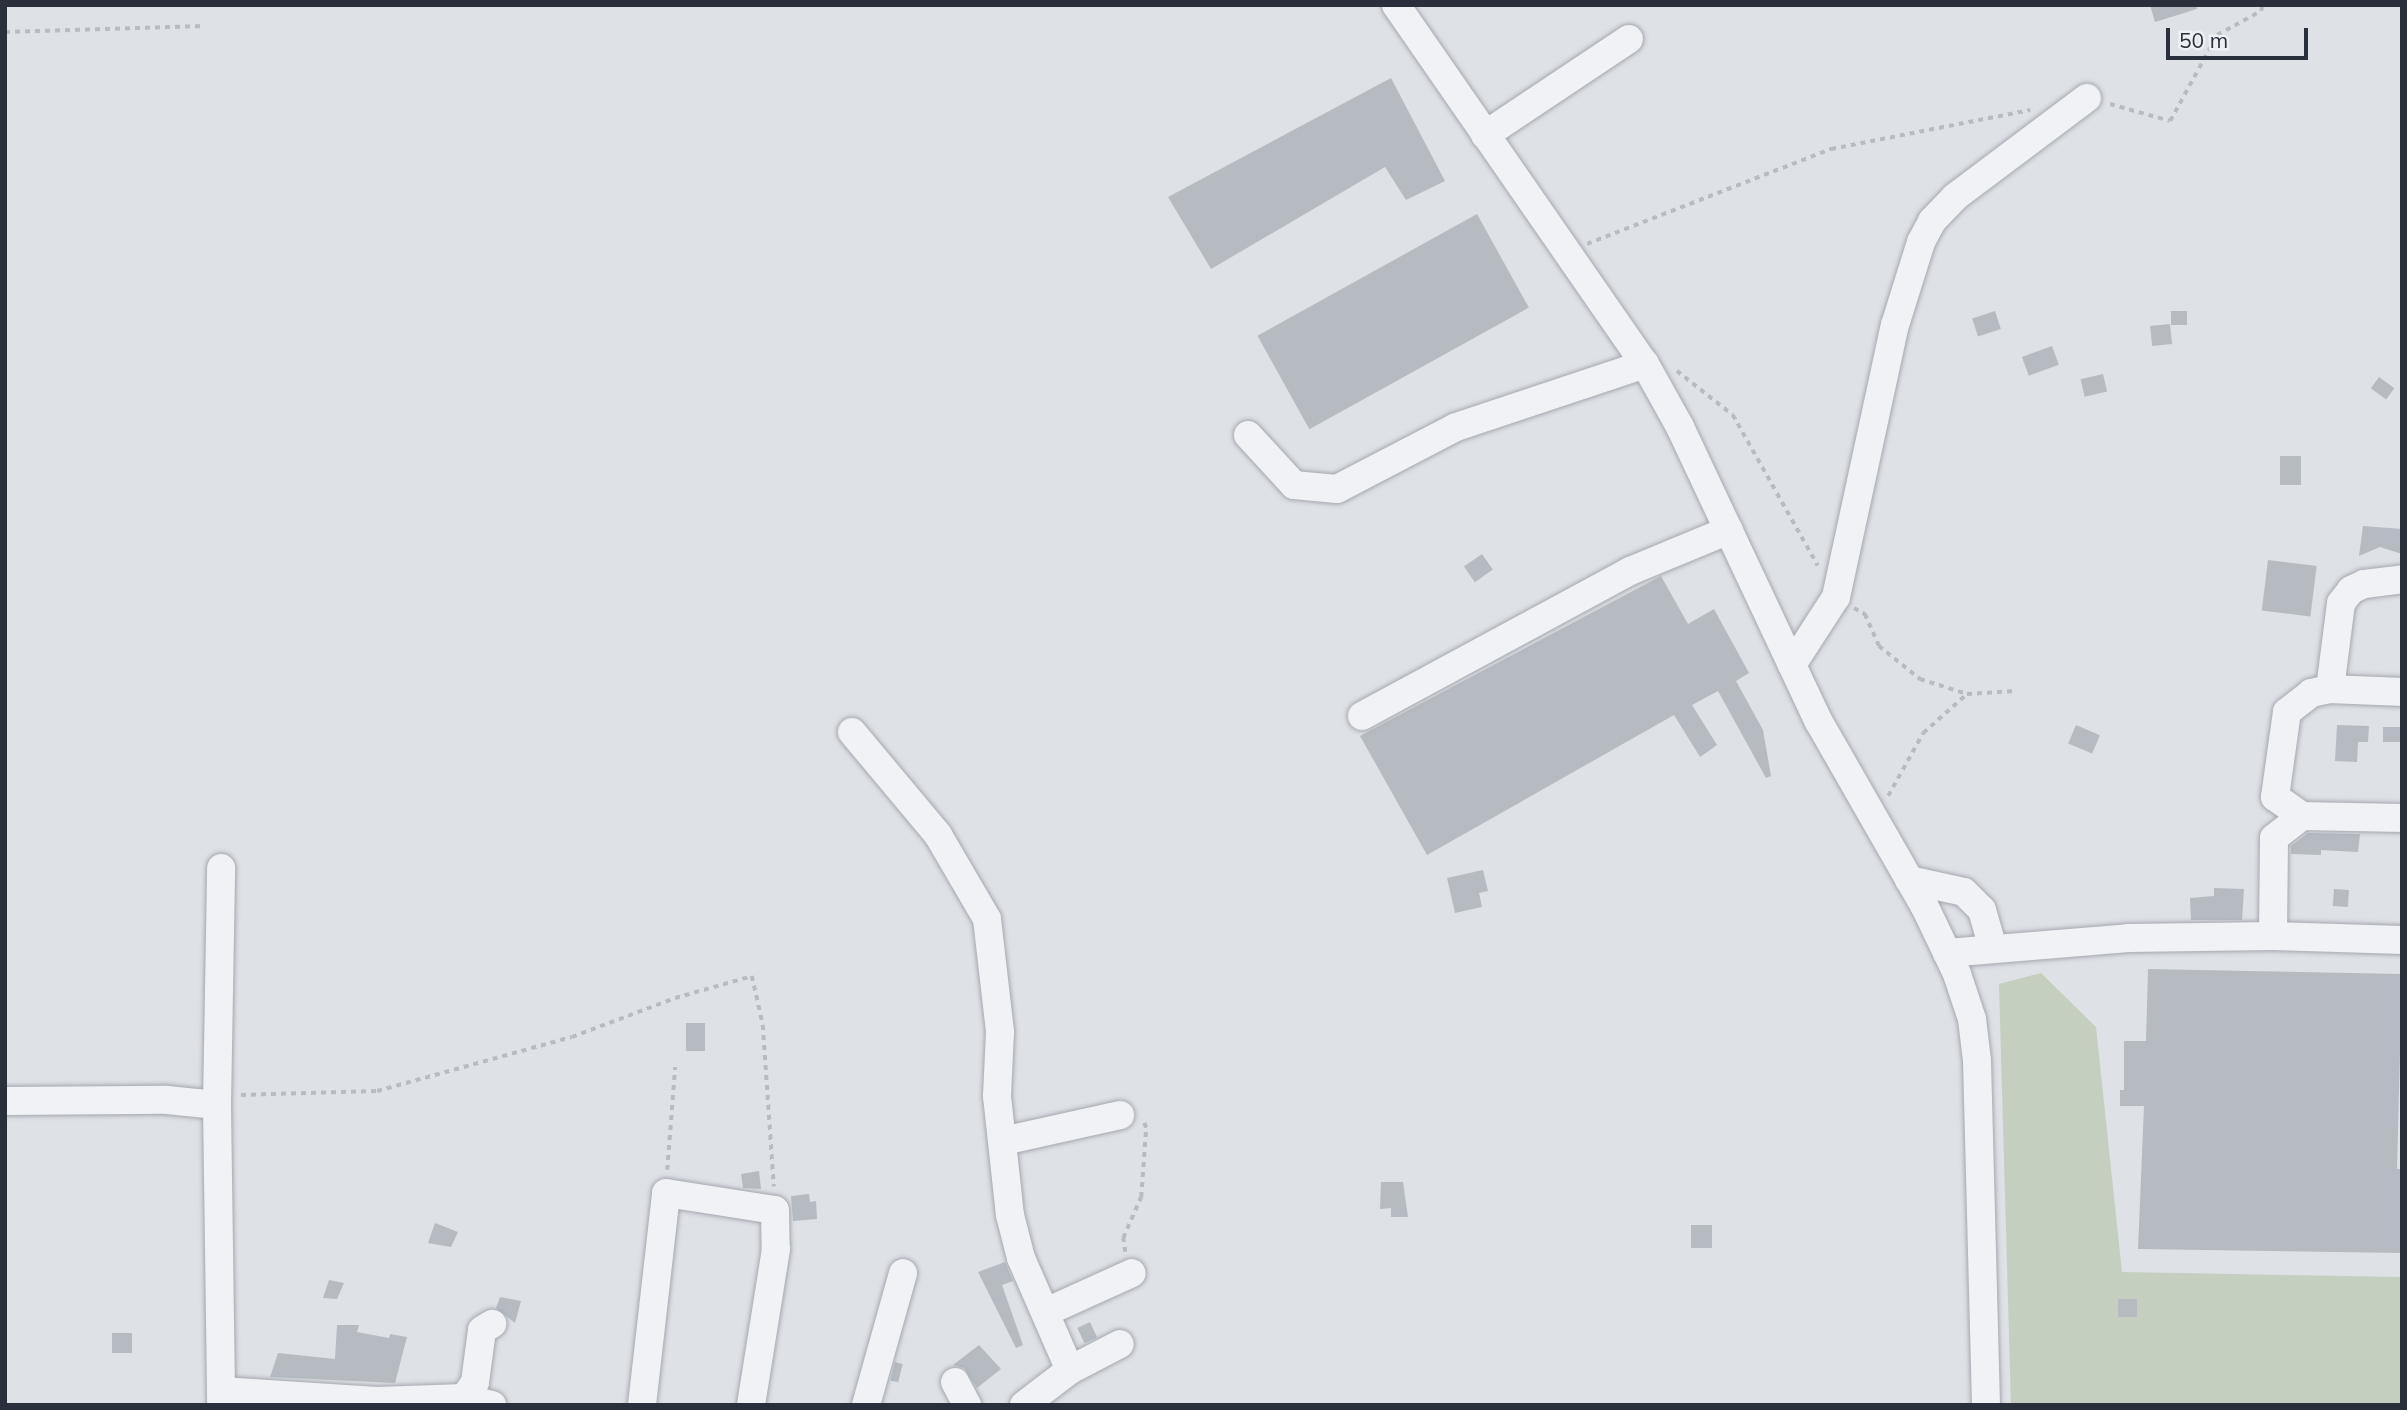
<!DOCTYPE html>
<style>
body{margin:0}
#map{position:relative;width:2407px;height:1410px;overflow:hidden;background:#dee1e6;font-family:Mulish,sans-serif}
div>[style]{position:absolute}
.green>*{inset:0;background:#c4cfc0}
.building>*{inset:0;background:#b6bbc2;transform-origin:0 0}
.path>*{height:3.5px;margin-top:-1.75px;transform-origin:0;background:repeating-linear-gradient(90deg,#b8bcc1 0 5px,transparent 0 10px)}
.roads{filter:drop-shadow(0 0 2px #a4a8af) drop-shadow(0 0 2px #a4a8af)}
.minor>*{height:28px;margin:-14px;padding:0 14px;transform-origin:14px;border-radius:14px;background:#f0f2f5}
span{translate:-50% -50%;white-space:nowrap;text-align:center;line-height:1.15;-webkit-text-stroke:6px #edf0f4;paint-order:stroke}
.frame{position:absolute;inset:0;border:7px solid #29303b;pointer-events:none}
.scale{position:absolute;left:2166px;top:28px;width:142px;height:32px;box-sizing:border-box;border:4px solid #29303b;border-top:0;padding-left:9px;font-size:21px;line-height:24px;white-space:nowrap;color:#29303b;-webkit-text-stroke:5px #edf0f4;paint-order:stroke}
</style>
<div id="map">
<div class="green">
<i style="clip-path:polygon(2041px 973px,2096px 1027px,2122px 1272px,2402px 1277px,2402px 1405px,2011px 1405px,1999px 984px)"></i>
</div>
<div class="building">
<i style="clip-path:polygon(2150px 5px,2196px 5px,2197px 9px,2155px 22px)"></i>
<i style="clip-path:polygon(1391px 78px,1445px 181px,1406px 200px,1385px 167px,1211px 269px,1168px 197px)"></i>
<i style="left:1477px;top:214px;width:107px;height:251px;rotate:61deg"></i>
<i style="left:1995px;top:311px;width:19px;height:24px;rotate:72deg"></i>
<i style="left:2171px;top:311px;width:16px;height:14px"></i>
<i style="left:2170px;top:324px;width:20px;height:20px;rotate:84deg"></i>
<i style="left:2052px;top:346px;width:20px;height:32px;rotate:70deg"></i>
<i style="left:2103px;top:374px;width:18px;height:23px;rotate:77deg"></i>
<i style="left:2379px;top:377px;width:19px;height:14px;rotate:36deg"></i>
<i style="left:2280px;top:456px;width:21px;height:29px"></i>
<i style="clip-path:polygon(2363px 526px,2402px 529px,2402px 554px,2380px 547px,2359px 556px)"></i>
<i style="left:1482px;top:554px;width:19px;height:22px;rotate:55deg"></i>
<i style="left:2268px;top:560px;width:49px;height:51px;rotate:7deg"></i>
<i style="clip-path:polygon(1661px 576px,1688px 624px,1714px 609px,1749px 673px,1736px 681px,1763px 730px,1771px 776px,1766px 778px,1718px 691px,1692px 705px,1717px 745px,1700px 757px,1674px 715px,1427px 855px,1360px 736px)"></i>
<i style="left:2076px;top:725px;width:26px;height:20px;rotate:23deg"></i>
<i style="clip-path:polygon(2337px 725px,2369px 726px,2368px 742px,2358px 742px,2357px 762px,2335px 761px)"></i>
<i style="left:2383px;top:727px;width:19px;height:15px"></i>
<i style="clip-path:polygon(2308px 833px,2360px 834px,2358px 852px,2321px 850px,2321px 855px,2291px 854px,2291px 846px)"></i>
<i style="clip-path:polygon(1483px 870px,1488px 891px,1479px 893px,1482px 907px,1455px 913px,1447px 878px)"></i>
<i style="clip-path:polygon(2214px 888px,2244px 889px,2242px 920px,2191px 920px,2190px 898px,2214px 896px)"></i>
<i style="left:2334px;top:889px;width:15px;height:17px;rotate:4deg"></i>
<i style="clip-path:polygon(2148px 969px,2402px 974px,2397px 1169px,2402px 1169px,2402px 1253px,2138px 1249px,2144px 1106px,2120px 1106px,2120px 1090px,2124px 1090px,2124px 1041px,2146px 1041px)"></i>
<i style="left:686px;top:1023px;width:19px;height:28px"></i>
<i style="clip-path:polygon(759px 1171px,761px 1189px,743px 1188px,741px 1174px)"></i>
<i style="clip-path:polygon(1381px 1182px,1403px 1182px,1408px 1217px,1391px 1217px,1391px 1208px,1380px 1209px)"></i>
<i style="clip-path:polygon(809px 1194px,810px 1202px,816px 1201px,817px 1219px,793px 1221px,791px 1196px)"></i>
<i style="clip-path:polygon(435px 1223px,458px 1232px,451px 1247px,428px 1243px)"></i>
<i style="left:1691px;top:1225px;width:21px;height:23px"></i>
<i style="clip-path:polygon(1005px 1262px,1013px 1281px,1002px 1285px,1023px 1345px,1016px 1348px,978px 1272px)"></i>
<i style="clip-path:polygon(329px 1280px,344px 1283px,337px 1299px,323px 1298px)"></i>
<i style="clip-path:polygon(500px 1297px,521px 1301px,515px 1323px,496px 1308px)"></i>
<i style="left:2118px;top:1299px;width:19px;height:18px"></i>
<i style="left:1090px;top:1322px;width:17px;height:14px;rotate:65deg"></i>
<i style="clip-path:polygon(337px 1325px,359px 1325px,357px 1332px,389px 1338px,390px 1334px,407px 1337px,395px 1383px,270px 1377px,278px 1353px,335px 1359px)"></i>
<i style="left:112px;top:1333px;width:20px;height:20px"></i>
<i style="clip-path:polygon(979px 1345px,1001px 1369px,977px 1388px,964px 1368px,953px 1365px)"></i>
<i style="left:895px;top:1362px;width:8px;height:19px;rotate:14deg"></i>
</div>
<div class="path">
<i style="left:5px;top:32px;width:199px;rotate:-1.7deg"></i>
<i style="left:2110px;top:104px;width:62px;rotate:15.8deg"></i>
<i style="left:2170px;top:121px;width:98px;rotate:-61.3deg"></i>
<i style="left:2217px;top:35px;width:50px;rotate:-28.6deg"></i>
<i style="left:2261px;top:11px;width:6px;rotate:-81deg"></i>
<i style="left:1587px;top:244px;width:262px;rotate:-21.3deg"></i>
<i style="left:1831px;top:149px;width:203px;rotate:-11.1deg"></i>
<i style="left:1677px;top:371px;width:71px;rotate:38.2deg"></i>
<i style="left:1733px;top:415px;width:173px;rotate:60.6deg"></i>
<i style="left:1854px;top:608px;width:13px;rotate:29deg"></i>
<i style="left:1865px;top:614px;width:35px;rotate:66deg"></i>
<i style="left:1879px;top:646px;width:53px;rotate:38.8deg"></i>
<i style="left:1920px;top:679px;width:49px;rotate:17.7deg"></i>
<i style="left:1967px;top:694px;width:49px;rotate:-3.5deg"></i>
<i style="left:1888px;top:796px;width:72px;rotate:-60.9deg"></i>
<i style="left:1923px;top:733px;width:59px;rotate:-41.6deg"></i>
<i style="left:241px;top:1095px;width:136px;rotate:-1.7deg"></i>
<i style="left:377px;top:1091px;width:202px;rotate:-15.5deg"></i>
<i style="left:572px;top:1037px;width:110px;rotate:-20.7deg"></i>
<i style="left:675px;top:998px;width:80px;rotate:-15.9deg"></i>
<i style="left:752px;top:976px;width:50px;rotate:77.3deg"></i>
<i style="left:763px;top:1025px;width:162px;rotate:86.1deg"></i>
<i style="left:667px;top:1170px;width:103px;rotate:-85.6deg"></i>
<i style="left:1125px;top:1252px;width:14px;rotate:-98deg"></i>
<i style="left:1123px;top:1238px;width:45px;rotate:-66.3deg"></i>
<i style="left:1141px;top:1197px;width:69px;rotate:-85.9deg"></i>
<i style="left:1146px;top:1128px;width:10px;rotate:-114deg"></i>
</div>
<div class="roads">
<div class="minor">
<i style="left:1396px;top:5px;width:437px;rotate:55.3deg"></i>
<i style="left:1645px;top:364px;width:72px;rotate:60.9deg"></i>
<i style="left:1680px;top:427px;width:326px;rotate:64.8deg"></i>
<i style="left:1819px;top:722px;width:211px;rotate:60.2deg"></i>
<i style="left:1924px;top:905px;width:76px;rotate:64.4deg"></i>
<i style="left:1957px;top:974px;width:47px;rotate:71.6deg"></i>
<i style="left:1972px;top:1019px;width:42px;rotate:83.2deg"></i>
<i style="left:1977px;top:1061px;width:344px;rotate:88.5deg"></i>
<i style="left:1485px;top:135px;width:173px;rotate:-33.7deg"></i>
<i style="left:1248px;top:435px;width:68px;rotate:47.4deg"></i>
<i style="left:1294px;top:485px;width:43px;rotate:5.3deg"></i>
<i style="left:1337px;top:489px;width:134px;rotate:-27.5deg"></i>
<i style="left:1456px;top:427px;width:199px;rotate:-18.4deg"></i>
<i style="left:1792px;top:665px;width:81px;rotate:-57.1deg"></i>
<i style="left:1836px;top:597px;width:278px;rotate:-77.8deg"></i>
<i style="left:1895px;top:325px;width:87px;rotate:-72.6deg"></i>
<i style="left:1921px;top:242px;width:24px;rotate:-62deg"></i>
<i style="left:1932px;top:221px;width:33px;rotate:-46deg"></i>
<i style="left:1955px;top:197px;width:165px;rotate:-36.9deg"></i>
<i style="left:2330px;top:689px;width:87px;rotate:-82.7deg"></i>
<i style="left:2341px;top:603px;width:16px;rotate:-52deg"></i>
<i style="left:2351px;top:590px;width:14px;rotate:-25deg"></i>
<i style="left:2364px;top:584px;width:38px;rotate:-7deg"></i>
<i style="left:1362px;top:716px;width:305px;rotate:-28.4deg"></i>
<i style="left:1630px;top:571px;width:107px;rotate:-22.5deg"></i>
<i style="left:852px;top:732px;width:134px;rotate:50.1deg"></i>
<i style="left:938px;top:835px;width:97px;rotate:59.7deg"></i>
<i style="left:987px;top:919px;width:114px;rotate:83.4deg"></i>
<i style="left:1000px;top:1032px;width:64px;rotate:92.7deg"></i>
<i style="left:997px;top:1096px;width:120px;rotate:83.8deg"></i>
<i style="left:1010px;top:1215px;width:44px;rotate:75.7deg"></i>
<i style="left:1021px;top:1258px;width:122px;rotate:66.4deg"></i>
<i style="left:1070px;top:1370px;width:58px;rotate:142.7deg"></i>
<i style="left:2302px;top:816px;width:100px;rotate:1.1deg"></i>
<i style="left:1909px;top:880px;width:56px;rotate:12.3deg"></i>
<i style="left:1964px;top:892px;width:25px;rotate:45deg"></i>
<i style="left:1982px;top:910px;width:40px;rotate:74deg"></i>
<i style="left:2273px;top:936px;width:98px;rotate:-89.4deg"></i>
<i style="left:2274px;top:838px;width:36px;rotate:-38deg"></i>
<i style="left:2302px;top:816px;width:33px;rotate:-145deg"></i>
<i style="left:2275px;top:797px;width:86px;rotate:-82deg"></i>
<i style="left:2287px;top:712px;width:31px;rotate:-38deg"></i>
<i style="left:2311px;top:693px;width:19px;rotate:-12deg"></i>
<i style="left:2330px;top:689px;width:72px;rotate:2.4deg"></i>
<i style="left:1947px;top:953px;width:182px;rotate:-4.7deg"></i>
<i style="left:2128px;top:938px;width:145px;rotate:-0.8deg"></i>
<i style="left:2273px;top:936px;width:129px;rotate:1.8deg"></i>
<i style="left:5px;top:1101px;width:162px;rotate:-0.4deg"></i>
<i style="left:167px;top:1100px;width:50px;rotate:5.7deg"></i>
<i style="left:217px;top:1105px;width:237px;rotate:-89deg"></i>
<i style="left:217px;top:1105px;width:300px;rotate:89.2deg"></i>
<i style="left:1003px;top:1141px;width:120px;rotate:-12.5deg"></i>
<i style="left:1046px;top:1312px;width:94px;rotate:-24.4deg"></i>
<i style="left:1070px;top:1370px;width:56px;rotate:-27.5deg"></i>
<i style="left:955px;top:1382px;width:26px;rotate:62deg"></i>
<i style="left:221px;top:1391px;width:156px;rotate:3.7deg"></i>
<i style="left:377px;top:1401px;width:87px;rotate:-2deg"></i>
<i style="left:464px;top:1398px;width:29px;rotate:14deg"></i>
<i style="left:464px;top:1398px;width:19px;rotate:-55deg"></i>
<i style="left:475px;top:1382px;width:52px;rotate:-82.3deg"></i>
<i style="left:482px;top:1330px;width:12px;rotate:-31deg"></i>
<i style="left:642px;top:1405px;width:213px;rotate:-83.5deg"></i>
<i style="left:666px;top:1193px;width:110px;rotate:8.9deg"></i>
<i style="left:775px;top:1210px;width:39px;rotate:89deg"></i>
<i style="left:776px;top:1249px;width:158px;rotate:99.1deg"></i>
<i style="left:866px;top:1405px;width:137px;rotate:-74.3deg"></i>
</div>
</div>
<div class="frame"></div>
<div class="scale">50 m</div>
</div>
